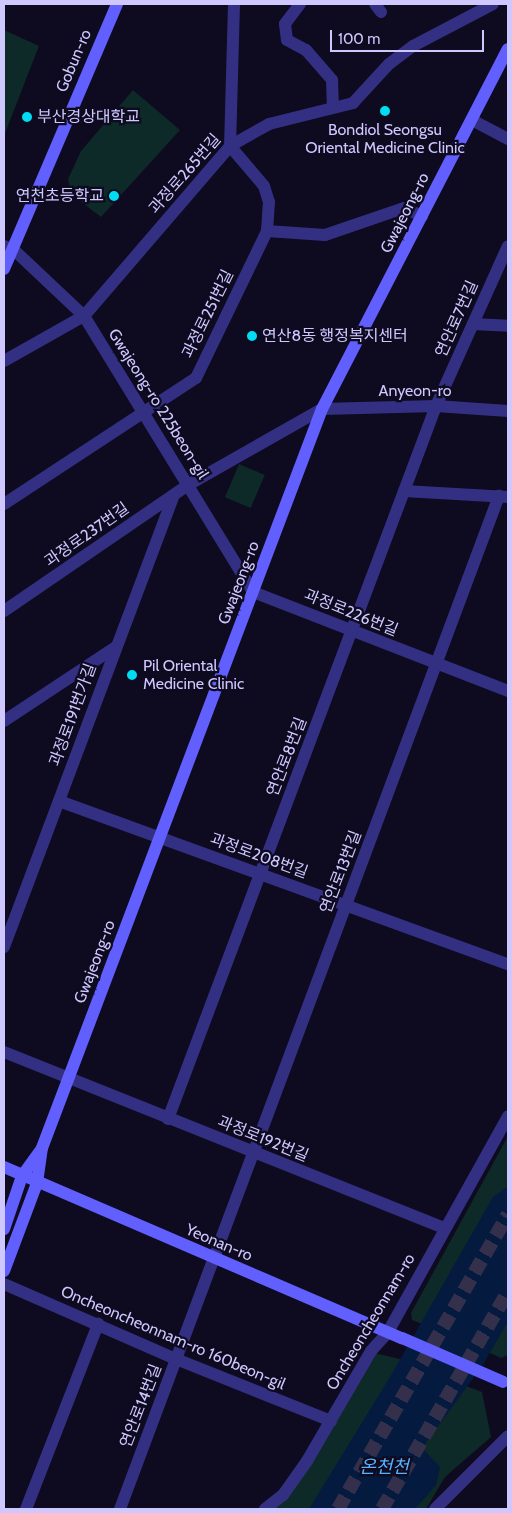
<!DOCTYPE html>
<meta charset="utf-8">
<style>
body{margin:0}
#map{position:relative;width:512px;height:1513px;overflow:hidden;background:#0e0a1f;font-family:Cabin,"Noto Sans KR",sans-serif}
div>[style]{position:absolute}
.green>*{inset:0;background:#0d2a28;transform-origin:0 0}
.water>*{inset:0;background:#041a3e}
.trunk-tunnel>*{height:14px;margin-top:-7px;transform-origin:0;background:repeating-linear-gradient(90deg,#34304c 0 14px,transparent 0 21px)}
.minor>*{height:12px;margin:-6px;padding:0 6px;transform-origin:6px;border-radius:6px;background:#333083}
.tertiary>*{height:12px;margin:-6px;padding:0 6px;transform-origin:6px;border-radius:6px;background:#333083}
.secondary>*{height:12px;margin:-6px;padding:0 6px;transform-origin:6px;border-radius:6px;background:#625fff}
.secondary-bridge>*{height:12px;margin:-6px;padding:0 6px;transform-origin:6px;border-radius:6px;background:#625fff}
.dots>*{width:14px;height:14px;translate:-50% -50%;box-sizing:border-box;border:2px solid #0e0a1f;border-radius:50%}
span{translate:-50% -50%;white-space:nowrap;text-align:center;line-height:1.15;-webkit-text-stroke:4.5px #0e0a1f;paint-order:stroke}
.street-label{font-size:16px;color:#cec8ff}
.poi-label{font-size:16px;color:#cec8ff}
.left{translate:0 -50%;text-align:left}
.right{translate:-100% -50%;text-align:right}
.water-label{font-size:18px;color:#56b2ff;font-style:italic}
.frame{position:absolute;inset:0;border:5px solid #cec8ff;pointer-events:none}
.scale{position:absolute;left:330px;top:30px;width:154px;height:22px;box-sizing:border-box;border:2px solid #cec8ff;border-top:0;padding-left:6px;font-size:15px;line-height:18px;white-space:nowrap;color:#cec8ff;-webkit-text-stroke:4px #0e0a1f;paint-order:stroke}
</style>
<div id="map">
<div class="green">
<i style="clip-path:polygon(4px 30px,39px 46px,4px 136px)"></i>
<i style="clip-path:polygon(133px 90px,180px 130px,101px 217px,71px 194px,68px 179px,81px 151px)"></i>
<i style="left:239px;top:464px;width:28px;height:36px;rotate:23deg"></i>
<i style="clip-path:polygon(508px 1136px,508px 1215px,427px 1326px,412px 1320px,411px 1313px)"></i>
<i style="clip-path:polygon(508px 1311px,508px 1355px,501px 1358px,486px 1351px)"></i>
<i style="clip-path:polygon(375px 1353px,408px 1361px,321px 1509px,274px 1509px)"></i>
<i style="clip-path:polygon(461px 1384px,482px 1392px,491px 1437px,445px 1477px,426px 1509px,399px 1509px,414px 1448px)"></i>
</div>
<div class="water">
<i style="clip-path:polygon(508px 1186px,508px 1321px,483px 1365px,422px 1448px,440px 1467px,436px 1485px,415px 1509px,309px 1509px,390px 1377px,493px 1197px)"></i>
</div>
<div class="trunk-tunnel">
<i style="left:338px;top:1509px;width:340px;rotate:-60deg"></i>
<i style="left:382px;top:1509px;width:251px;rotate:-59.9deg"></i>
</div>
<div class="minor">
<i style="left:234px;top:4px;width:142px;rotate:91.6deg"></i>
<i style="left:230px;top:146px;width:52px;rotate:49.6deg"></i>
<i style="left:264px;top:186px;width:17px;rotate:73deg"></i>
<i style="left:269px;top:202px;width:29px;rotate:94deg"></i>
<i style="left:300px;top:4px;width:25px;rotate:127deg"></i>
<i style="left:285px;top:24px;width:16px;rotate:83deg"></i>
<i style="left:287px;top:40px;width:21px;rotate:28deg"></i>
<i style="left:306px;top:50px;width:40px;rotate:49deg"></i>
<i style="left:332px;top:80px;width:27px;rotate:88deg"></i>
<i style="left:375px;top:4px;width:10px;rotate:53deg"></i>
<i style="left:472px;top:120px;width:41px;rotate:27.8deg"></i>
<i style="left:4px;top:246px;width:11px;rotate:22deg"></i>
<i style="left:14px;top:250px;width:96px;rotate:43.3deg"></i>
<i style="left:84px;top:316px;width:324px;rotate:58.5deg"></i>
<i style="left:253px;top:592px;width:274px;rotate:21.2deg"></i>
<i style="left:473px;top:324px;width:35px;rotate:3deg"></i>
<i style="left:4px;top:361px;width:92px;rotate:-29.4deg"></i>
<i style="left:84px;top:316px;width:224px;rotate:-49.3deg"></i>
<i style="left:230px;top:146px;width:45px;rotate:-29.4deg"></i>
<i style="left:269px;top:124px;width:87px;rotate:-14deg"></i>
<i style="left:353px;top:103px;width:53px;rotate:-47.3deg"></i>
<i style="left:389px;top:64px;width:30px;rotate:-37deg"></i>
<i style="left:413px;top:46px;width:90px;rotate:-27.7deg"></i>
<i style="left:404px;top:491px;width:104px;rotate:3.3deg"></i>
<i style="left:4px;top:504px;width:230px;rotate:-33.3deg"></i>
<i style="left:196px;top:378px;width:163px;rotate:-64.2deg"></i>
<i style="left:267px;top:231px;width:58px;rotate:3.9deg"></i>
<i style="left:325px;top:235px;width:83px;rotate:-18.9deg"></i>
<i style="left:404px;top:208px;width:20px;rotate:24deg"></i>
<i style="left:4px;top:611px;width:223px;rotate:-34.4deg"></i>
<i style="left:188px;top:485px;width:154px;rotate:-29.6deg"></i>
<i style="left:4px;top:721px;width:134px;rotate:-33.5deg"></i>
<i style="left:59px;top:801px;width:478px;rotate:20deg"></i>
<i style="left:4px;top:947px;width:483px;rotate:-69.4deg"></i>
<i style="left:4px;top:1052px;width:475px;rotate:21.8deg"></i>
<i style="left:168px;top:1119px;width:762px;rotate:-69.4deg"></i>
<i style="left:436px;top:406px;width:175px;rotate:-65.8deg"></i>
<i style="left:4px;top:1284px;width:188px;rotate:23.6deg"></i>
<i style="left:176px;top:1359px;width:167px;rotate:21.8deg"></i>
<i style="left:26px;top:1509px;width:199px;rotate:-68.7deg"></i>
<i style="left:120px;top:1509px;width:1082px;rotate:-69.49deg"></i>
</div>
<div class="tertiary">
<i style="left:322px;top:409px;width:114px;rotate:-1.5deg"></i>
<i style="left:436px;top:406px;width:72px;rotate:4deg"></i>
<i style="left:265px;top:1509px;width:23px;rotate:-38deg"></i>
<i style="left:283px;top:1495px;width:42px;rotate:-54.8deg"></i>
<i style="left:307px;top:1461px;width:127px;rotate:-59.8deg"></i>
<i style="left:371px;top:1351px;width:25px;rotate:-48deg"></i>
<i style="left:388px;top:1332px;width:247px;rotate:-60.9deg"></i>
<i style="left:435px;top:1509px;width:103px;rotate:-45deg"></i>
</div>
<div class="secondary">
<i style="left:4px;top:269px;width:288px;rotate:-66.9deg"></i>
<i style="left:4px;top:1167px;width:433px;rotate:23.3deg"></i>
<i style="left:4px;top:1229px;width:56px;rotate:-71.2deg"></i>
<i style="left:22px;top:1176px;width:32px;rotate:-54deg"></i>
<i style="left:4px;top:1271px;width:94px;rotate:-69.4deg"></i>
<i style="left:37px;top:1183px;width:35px;rotate:-82deg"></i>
<i style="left:42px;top:1148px;width:790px;rotate:-69.25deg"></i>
<i style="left:322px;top:409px;width:405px;rotate:-62.7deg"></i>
</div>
<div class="secondary-bridge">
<i style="left:402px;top:1338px;width:110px;rotate:23.5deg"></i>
</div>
<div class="dots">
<i style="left:385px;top:111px;background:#00ddf3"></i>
<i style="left:27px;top:117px;background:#00ddf3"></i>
<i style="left:114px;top:196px;background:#00ddf3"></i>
<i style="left:252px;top:336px;background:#00ddf3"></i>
<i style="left:132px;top:675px;background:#00ddf3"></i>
</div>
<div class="street-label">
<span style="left:74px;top:61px;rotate:-67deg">Gobun-ro</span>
<span style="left:185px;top:174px;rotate:-49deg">과정로265번길</span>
<span style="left:405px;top:213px;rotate:-63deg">Gwajeong-ro</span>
<span style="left:208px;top:314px;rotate:-64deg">과정로251번길</span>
<span style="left:457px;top:319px;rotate:-66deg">연안로7번길</span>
<span style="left:415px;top:391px">Anyeon-ro</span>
<span style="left:158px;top:404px;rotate:58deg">Gwajeong-ro 225beon-gil</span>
<span style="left:87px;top:535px;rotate:-35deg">과정로237번길</span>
<span style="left:239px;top:583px;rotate:-69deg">Gwajeong-ro</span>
<span style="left:351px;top:613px;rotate:22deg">과정로226번길</span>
<span style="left:73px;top:715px;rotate:-70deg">과정로191번가길</span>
<span style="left:287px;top:757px;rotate:-69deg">연안로8번길</span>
<span style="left:259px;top:856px;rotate:20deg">과정로208번길</span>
<span style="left:341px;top:872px;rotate:-69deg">연안로13번길</span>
<span style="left:95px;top:962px;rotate:-69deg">Gwajeong-ro</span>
<span style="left:263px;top:1139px;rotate:22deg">과정로192번길</span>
<span style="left:219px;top:1243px;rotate:23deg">Yeonan-ro</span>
<span style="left:371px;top:1322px;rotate:-59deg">Oncheoncheonnam-ro</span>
<span style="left:173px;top:1338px;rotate:23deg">Oncheoncheonnam-ro 160beon-gil</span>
<span style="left:141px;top:1406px;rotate:-69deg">연안로14번길</span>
</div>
<div class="poi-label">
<span class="left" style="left:37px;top:117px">부산경상대학교</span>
<span style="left:385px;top:139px">Bondiol Seongsu<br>Oriental Medicine Clinic</span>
<span class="right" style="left:104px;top:196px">연천초등학교</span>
<span class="left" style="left:262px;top:336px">연산8동 행정복지센터</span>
<span class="left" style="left:143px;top:675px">Pil Oriental<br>Medicine Clinic</span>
</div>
<div class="water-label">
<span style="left:384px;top:1467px">온천천</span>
</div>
<div class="frame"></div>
<div class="scale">100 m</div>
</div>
